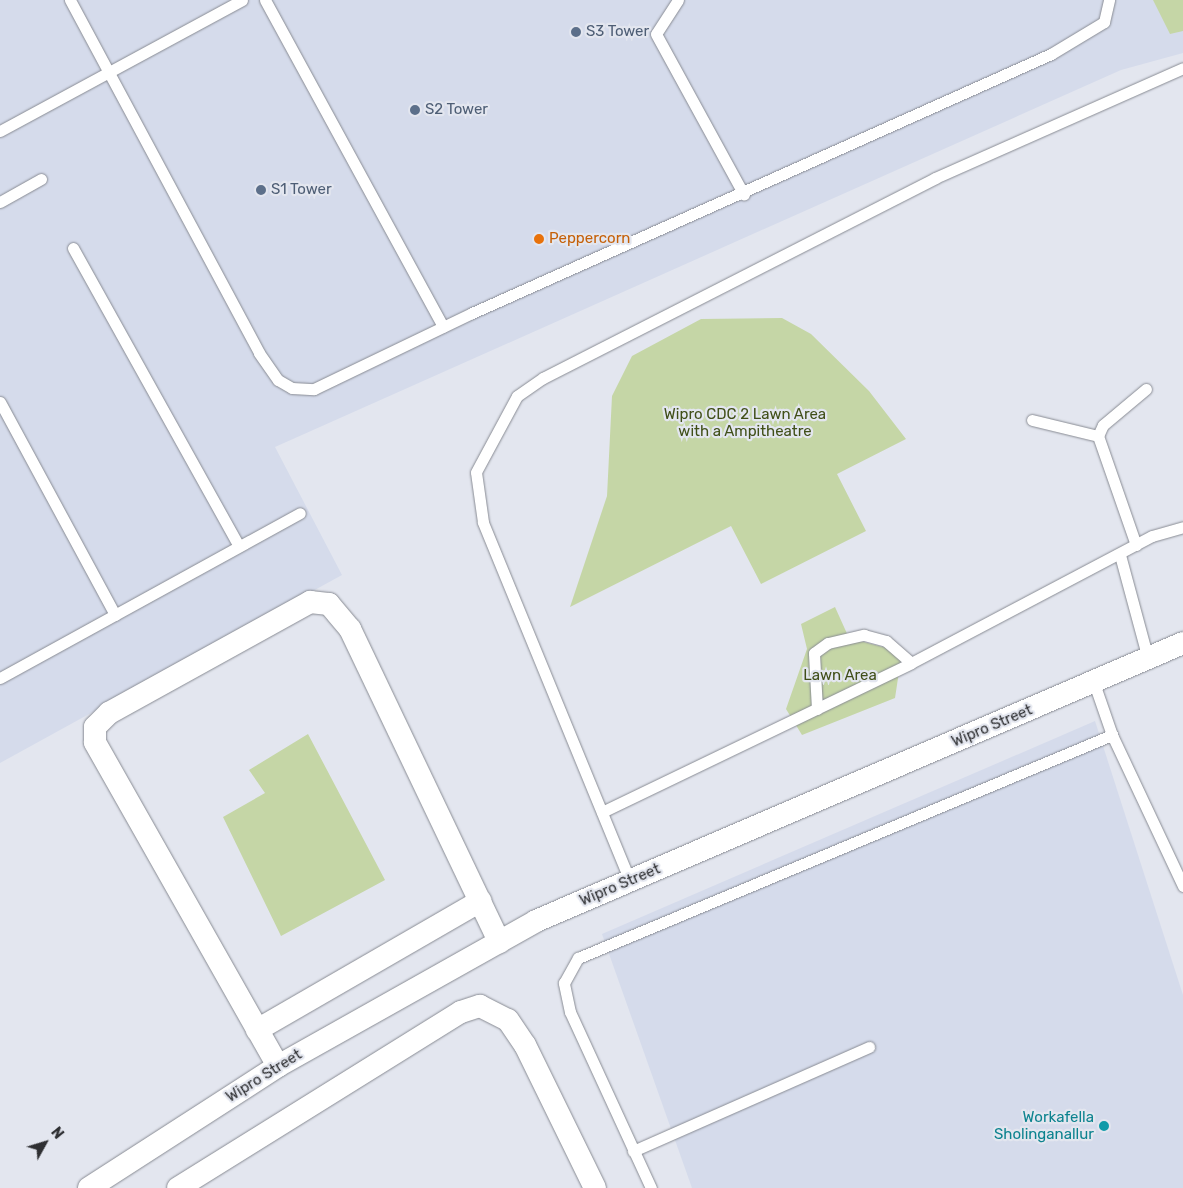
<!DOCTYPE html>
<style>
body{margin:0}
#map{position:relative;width:1183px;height:1188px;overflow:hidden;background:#e3e6ef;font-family:Rubik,sans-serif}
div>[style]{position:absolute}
.built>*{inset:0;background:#d5dbeb}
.green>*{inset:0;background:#c5d6a6}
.roads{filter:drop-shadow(0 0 1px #888b93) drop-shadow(0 0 1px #888b93)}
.service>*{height:11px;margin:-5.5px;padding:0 5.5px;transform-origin:5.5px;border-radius:5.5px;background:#fff}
.minor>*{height:22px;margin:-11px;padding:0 11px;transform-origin:11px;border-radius:11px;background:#fff}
.dots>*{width:14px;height:14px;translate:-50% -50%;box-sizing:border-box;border:2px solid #e3e6ef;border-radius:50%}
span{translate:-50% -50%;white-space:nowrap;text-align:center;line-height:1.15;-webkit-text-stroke:4.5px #e3e6ef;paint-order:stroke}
.service-label{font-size:15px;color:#4e5e75}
.left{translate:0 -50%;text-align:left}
.food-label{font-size:15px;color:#c56008}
.park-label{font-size:15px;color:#404f18}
.street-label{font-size:15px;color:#2f3033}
.culture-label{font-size:15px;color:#0d838f}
.right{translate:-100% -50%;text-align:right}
.north{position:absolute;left:20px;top:1118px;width:50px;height:50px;-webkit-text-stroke:4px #e3e6ef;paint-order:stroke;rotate:51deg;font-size:14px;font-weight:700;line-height:20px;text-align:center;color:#2f3033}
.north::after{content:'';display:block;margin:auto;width:18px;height:22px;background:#2f3033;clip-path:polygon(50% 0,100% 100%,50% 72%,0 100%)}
</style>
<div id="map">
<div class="built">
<i style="clip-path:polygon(0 0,1183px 0,1183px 53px,1121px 70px,275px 447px,342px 575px,0 763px)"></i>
<i style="clip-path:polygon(1095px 721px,1183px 995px,1183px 1188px,692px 1188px,602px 934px)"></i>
</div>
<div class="green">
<i style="clip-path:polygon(1153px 0,1183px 0,1183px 31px,1170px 34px)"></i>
<i style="clip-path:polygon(782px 318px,811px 334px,869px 391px,906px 439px,837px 474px,866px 531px,761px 584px,731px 526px,570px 607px,607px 496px,612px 396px,632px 356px,701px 319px)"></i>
<i style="clip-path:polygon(835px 607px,849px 638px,902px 652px,895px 698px,802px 735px,786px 709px,807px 649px,801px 624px)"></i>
<i style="clip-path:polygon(308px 734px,385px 880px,281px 936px,223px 817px,265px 793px,249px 770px)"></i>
</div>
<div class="roads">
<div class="service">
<i style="left:70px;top:0;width:400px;rotate:61.8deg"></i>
<i style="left:259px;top:353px;width:33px;rotate:55deg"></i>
<i style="left:278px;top:380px;width:16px;rotate:30deg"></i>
<i style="left:292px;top:388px;width:22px;rotate:3deg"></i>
<i style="left:314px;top:389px;width:175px;rotate:-25.7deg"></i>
<i style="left:472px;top:313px;width:634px;rotate:-24.1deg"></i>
<i style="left:1051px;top:54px;width:62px;rotate:-31.1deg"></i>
<i style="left:1104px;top:22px;width:23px;rotate:-77deg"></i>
<i style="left:265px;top:0;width:372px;rotate:61.4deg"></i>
<i style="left:678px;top:0;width:40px;rotate:122.9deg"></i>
<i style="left:656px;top:34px;width:183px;rotate:61.3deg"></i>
<i style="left:0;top:131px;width:275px;rotate:-28.4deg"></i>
<i style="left:0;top:202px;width:47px;rotate:-29.3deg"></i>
<i style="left:73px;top:248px;width:341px;rotate:60.9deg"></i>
<i style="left:0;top:402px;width:242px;rotate:61.6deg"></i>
<i style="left:1032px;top:420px;width:68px;rotate:13.6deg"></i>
<i style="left:1136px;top:545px;width:115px;rotate:-109.2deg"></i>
<i style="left:1098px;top:436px;width:12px;rotate:-66deg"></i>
<i style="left:1103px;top:425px;width:56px;rotate:-39.9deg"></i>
<i style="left:1120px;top:555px;width:108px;rotate:74.9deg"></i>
<i style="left:0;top:678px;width:342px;rotate:-28.8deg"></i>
<i style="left:1094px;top:683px;width:55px;rotate:70.9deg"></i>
<i style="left:1112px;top:735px;width:167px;rotate:64.8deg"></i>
<i style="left:817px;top:709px;width:56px;rotate:-93.1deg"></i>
<i style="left:814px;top:653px;width:17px;rotate:-36deg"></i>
<i style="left:828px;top:643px;width:37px;rotate:-13deg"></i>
<i style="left:864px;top:635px;width:23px;rotate:15deg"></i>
<i style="left:886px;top:641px;width:33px;rotate:41deg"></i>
<i style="left:602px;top:812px;width:343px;rotate:-25.7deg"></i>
<i style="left:911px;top:663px;width:272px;rotate:-27.8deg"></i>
<i style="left:1152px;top:536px;width:32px;rotate:-16deg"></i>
<i style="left:630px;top:881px;width:388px;rotate:-112.3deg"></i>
<i style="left:483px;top:522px;width:50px;rotate:-98deg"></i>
<i style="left:476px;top:472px;width:86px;rotate:-61.7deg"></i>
<i style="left:517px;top:396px;width:32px;rotate:-35deg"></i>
<i style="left:543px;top:378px;width:440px;rotate:-27deg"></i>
<i style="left:935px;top:178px;width:271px;rotate:-23.9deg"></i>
<i style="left:633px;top:1151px;width:258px;rotate:-23.8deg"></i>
<i style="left:651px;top:1188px;width:194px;rotate:-114.7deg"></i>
<i style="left:570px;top:1012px;width:30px;rotate:-102deg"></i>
<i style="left:564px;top:983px;width:29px;rotate:-61deg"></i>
<i style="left:578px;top:958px;width:579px;rotate:-22.67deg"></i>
</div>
<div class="minor">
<i style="left:257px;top:1030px;width:258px;rotate:-30deg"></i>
<i style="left:278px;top:1066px;width:372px;rotate:-119.5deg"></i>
<i style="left:95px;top:742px;width:15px;rotate:-90deg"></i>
<i style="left:95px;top:727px;width:20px;rotate:-45deg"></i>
<i style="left:109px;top:713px;width:230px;rotate:-28.9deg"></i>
<i style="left:310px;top:602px;width:19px;rotate:6deg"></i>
<i style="left:329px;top:604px;width:33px;rotate:50deg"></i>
<i style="left:350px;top:629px;width:347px;rotate:64.5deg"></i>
<i style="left:89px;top:1188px;width:225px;rotate:-32.8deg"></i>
<i style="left:278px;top:1066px;width:296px;rotate:-29.3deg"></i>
<i style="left:536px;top:921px;width:704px;rotate:-23.25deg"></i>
<i style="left:178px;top:1188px;width:333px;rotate:-31.9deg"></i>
<i style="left:461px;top:1012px;width:20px;rotate:-18deg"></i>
<i style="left:480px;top:1006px;width:31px;rotate:27deg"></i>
<i style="left:508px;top:1020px;width:30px;rotate:56deg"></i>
<i style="left:525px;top:1045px;width:159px;rotate:63.9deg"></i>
</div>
</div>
<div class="dots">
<i style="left:576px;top:32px;background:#5c6f8a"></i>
<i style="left:415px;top:110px;background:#5c6f8a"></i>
<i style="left:261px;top:190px;background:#5c6f8a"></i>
<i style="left:539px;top:239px;background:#e8710a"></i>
<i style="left:1104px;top:1126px;background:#0f9aa8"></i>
</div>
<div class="service-label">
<span class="left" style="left:586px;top:32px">S3 Tower</span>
<span class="left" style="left:425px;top:110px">S2 Tower</span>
<span class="left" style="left:271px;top:190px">S1 Tower</span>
</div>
<div class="food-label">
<span class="left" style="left:549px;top:239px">Peppercorn</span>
</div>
<div class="park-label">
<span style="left:745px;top:423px">Wipro CDC 2 Lawn Area<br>with a Ampitheatre</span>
<span style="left:840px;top:676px">Lawn Area</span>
</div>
<div class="street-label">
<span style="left:992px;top:726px;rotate:-23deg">Wipro Street</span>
<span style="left:620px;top:885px;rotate:-23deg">Wipro Street</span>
<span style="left:264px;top:1076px;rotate:-32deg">Wipro Street</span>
</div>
<div class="culture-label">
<span class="right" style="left:1094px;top:1126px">Workafella<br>Sholinganallur</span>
</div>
<div class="north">N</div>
</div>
